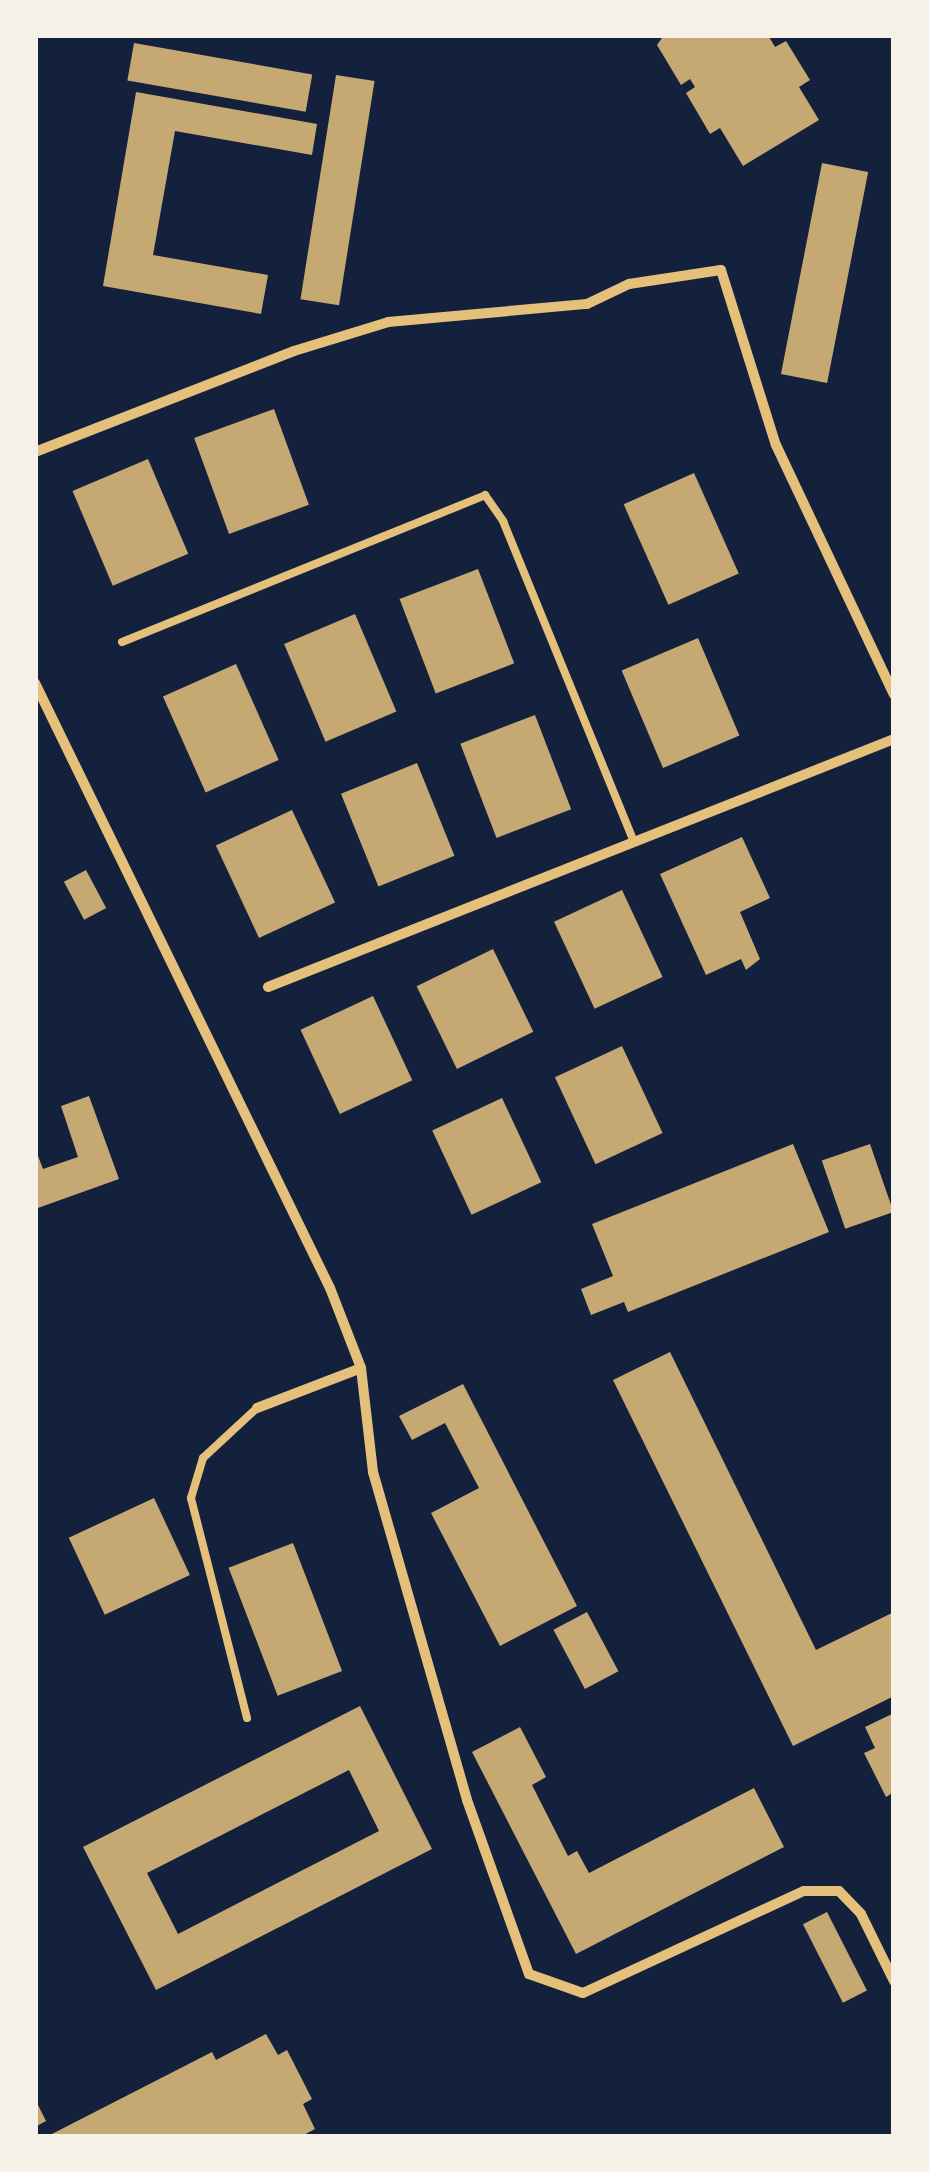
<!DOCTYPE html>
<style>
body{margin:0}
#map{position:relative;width:929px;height:2172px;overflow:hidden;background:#14213d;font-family:"Space Grotesk",sans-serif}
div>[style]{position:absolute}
.building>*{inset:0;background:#c6a872;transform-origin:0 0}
.service>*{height:8px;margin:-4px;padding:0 4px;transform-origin:4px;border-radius:4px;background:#e5c07b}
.minor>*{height:10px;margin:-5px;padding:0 5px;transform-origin:5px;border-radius:5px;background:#e5c07b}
span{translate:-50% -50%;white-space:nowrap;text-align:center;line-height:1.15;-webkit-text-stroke:8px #f6f1e7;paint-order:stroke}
.frame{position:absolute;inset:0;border:38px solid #f6f1e7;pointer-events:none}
</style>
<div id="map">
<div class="building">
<i style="clip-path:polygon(664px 35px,768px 35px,775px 47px,786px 41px,810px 80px,799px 87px,819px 120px,743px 166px,720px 128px,710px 134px,686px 93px,695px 87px,690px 79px,681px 85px,657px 45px)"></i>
<i style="left:134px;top:43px;width:181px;height:38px;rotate:10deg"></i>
<i style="left:336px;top:75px;width:39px;height:227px;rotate:9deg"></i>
<i style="clip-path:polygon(136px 92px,317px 124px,312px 155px,175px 131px,153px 255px,268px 275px,261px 314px,103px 286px)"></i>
<i style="left:822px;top:163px;width:47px;height:215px;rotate:11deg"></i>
<i style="left:274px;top:409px;width:102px;height:85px;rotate:70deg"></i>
<i style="left:148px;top:459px;width:103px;height:82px;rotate:67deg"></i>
<i style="left:694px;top:473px;width:110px;height:77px;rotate:66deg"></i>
<i style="left:478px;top:569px;width:101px;height:84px;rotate:69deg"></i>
<i style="left:355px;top:614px;width:106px;height:77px;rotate:67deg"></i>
<i style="left:698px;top:638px;width:106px;height:83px;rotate:67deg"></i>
<i style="left:236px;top:664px;width:105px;height:80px;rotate:66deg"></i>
<i style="left:535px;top:715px;width:101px;height:80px;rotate:69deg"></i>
<i style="left:417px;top:763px;width:100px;height:82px;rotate:68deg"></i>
<i style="left:292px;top:810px;width:102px;height:84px;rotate:65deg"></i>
<i style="clip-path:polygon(742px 837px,770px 898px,740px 912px,760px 959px,746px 970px,741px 959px,706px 975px,660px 874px)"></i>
<i style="left:86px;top:870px;width:43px;height:25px;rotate:62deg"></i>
<i style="left:622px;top:890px;width:96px;height:75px;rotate:65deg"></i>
<i style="left:493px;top:949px;width:92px;height:85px;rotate:64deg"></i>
<i style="left:373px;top:996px;width:93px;height:80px;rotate:65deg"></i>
<i style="left:622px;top:1046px;width:96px;height:74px;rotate:65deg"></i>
<i style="clip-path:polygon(89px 1096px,119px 1179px,35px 1209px,35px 1148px,43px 1169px,78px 1157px,61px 1106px)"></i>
<i style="left:502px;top:1098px;width:93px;height:77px;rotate:65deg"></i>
<i style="clip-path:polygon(793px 1144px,829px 1232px,628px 1312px,624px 1302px,591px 1315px,581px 1289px,613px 1276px,592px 1224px)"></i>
<i style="left:870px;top:1144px;width:72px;height:51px;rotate:71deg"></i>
<i style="clip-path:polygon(670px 1352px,816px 1650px,894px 1612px,894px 1696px,793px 1746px,613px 1380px)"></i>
<i style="clip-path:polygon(463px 1384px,577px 1606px,500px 1646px,431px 1513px,479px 1488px,445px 1423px,412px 1440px,399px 1416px)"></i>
<i style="left:154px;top:1498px;width:85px;height:94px;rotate:65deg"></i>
<i style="left:293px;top:1543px;width:137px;height:69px;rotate:69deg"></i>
<i style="left:587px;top:1612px;width:67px;height:38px;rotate:62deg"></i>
<i style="clip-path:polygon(evenodd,360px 1706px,432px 1849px,156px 1990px,83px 1847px,360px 1706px,349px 1770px,379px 1831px,178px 1934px,147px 1873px,349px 1770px)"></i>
<i style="clip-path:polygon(894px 1713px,894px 1792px,886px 1797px,864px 1753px,875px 1748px,865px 1727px)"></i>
<i style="clip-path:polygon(520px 1727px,546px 1777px,532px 1785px,568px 1856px,577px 1851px,589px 1873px,754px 1788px,784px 1847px,576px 1954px,472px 1752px)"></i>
<i style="left:827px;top:1912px;width:88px;height:27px;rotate:63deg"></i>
<i style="clip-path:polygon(266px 2034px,278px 2055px,287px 2050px,312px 2099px,303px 2104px,315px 2129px,300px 2137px,46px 2137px,212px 2052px,216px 2060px)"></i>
<i style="clip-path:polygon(35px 2099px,46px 2121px,35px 2127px)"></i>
</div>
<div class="service">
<i style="left:122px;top:642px;width:392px;rotate:-22deg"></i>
<i style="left:485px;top:495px;width:32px;rotate:55deg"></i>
<i style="left:503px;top:521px;width:347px;rotate:67.8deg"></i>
<i style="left:247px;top:1718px;width:227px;rotate:-104.3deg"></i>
<i style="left:191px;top:1498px;width:42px;rotate:-73.3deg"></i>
<i style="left:203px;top:1458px;width:74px;rotate:-42.8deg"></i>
</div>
<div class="minor">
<i style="left:35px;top:452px;width:278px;rotate:-21.3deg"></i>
<i style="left:294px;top:351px;width:98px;rotate:-17.1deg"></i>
<i style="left:388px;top:322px;width:200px;rotate:-5.2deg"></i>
<i style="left:587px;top:304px;width:47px;rotate:-25.5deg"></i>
<i style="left:629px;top:284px;width:93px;rotate:-8.7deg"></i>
<i style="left:721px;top:270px;width:183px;rotate:72.6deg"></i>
<i style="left:776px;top:445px;width:276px;rotate:64.7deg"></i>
<i style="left:35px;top:683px;width:673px;rotate:64.01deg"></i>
<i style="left:330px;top:1288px;width:86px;rotate:68.8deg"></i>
<i style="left:361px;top:1368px;width:105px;rotate:83.4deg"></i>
<i style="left:373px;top:1472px;width:341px;rotate:74deg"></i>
<i style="left:467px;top:1800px;width:185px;rotate:70.4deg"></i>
<i style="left:529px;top:1974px;width:57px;rotate:19.4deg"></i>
<i style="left:583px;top:1993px;width:243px;rotate:-24.8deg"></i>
<i style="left:804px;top:1891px;width:35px"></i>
<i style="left:839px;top:1891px;width:32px;rotate:46deg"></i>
<i style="left:861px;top:1914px;width:75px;rotate:63.8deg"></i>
<i style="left:268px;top:987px;width:673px;rotate:-21.61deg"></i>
<i style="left:257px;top:1408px;width:111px;rotate:-21deg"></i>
</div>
<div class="frame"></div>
</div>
